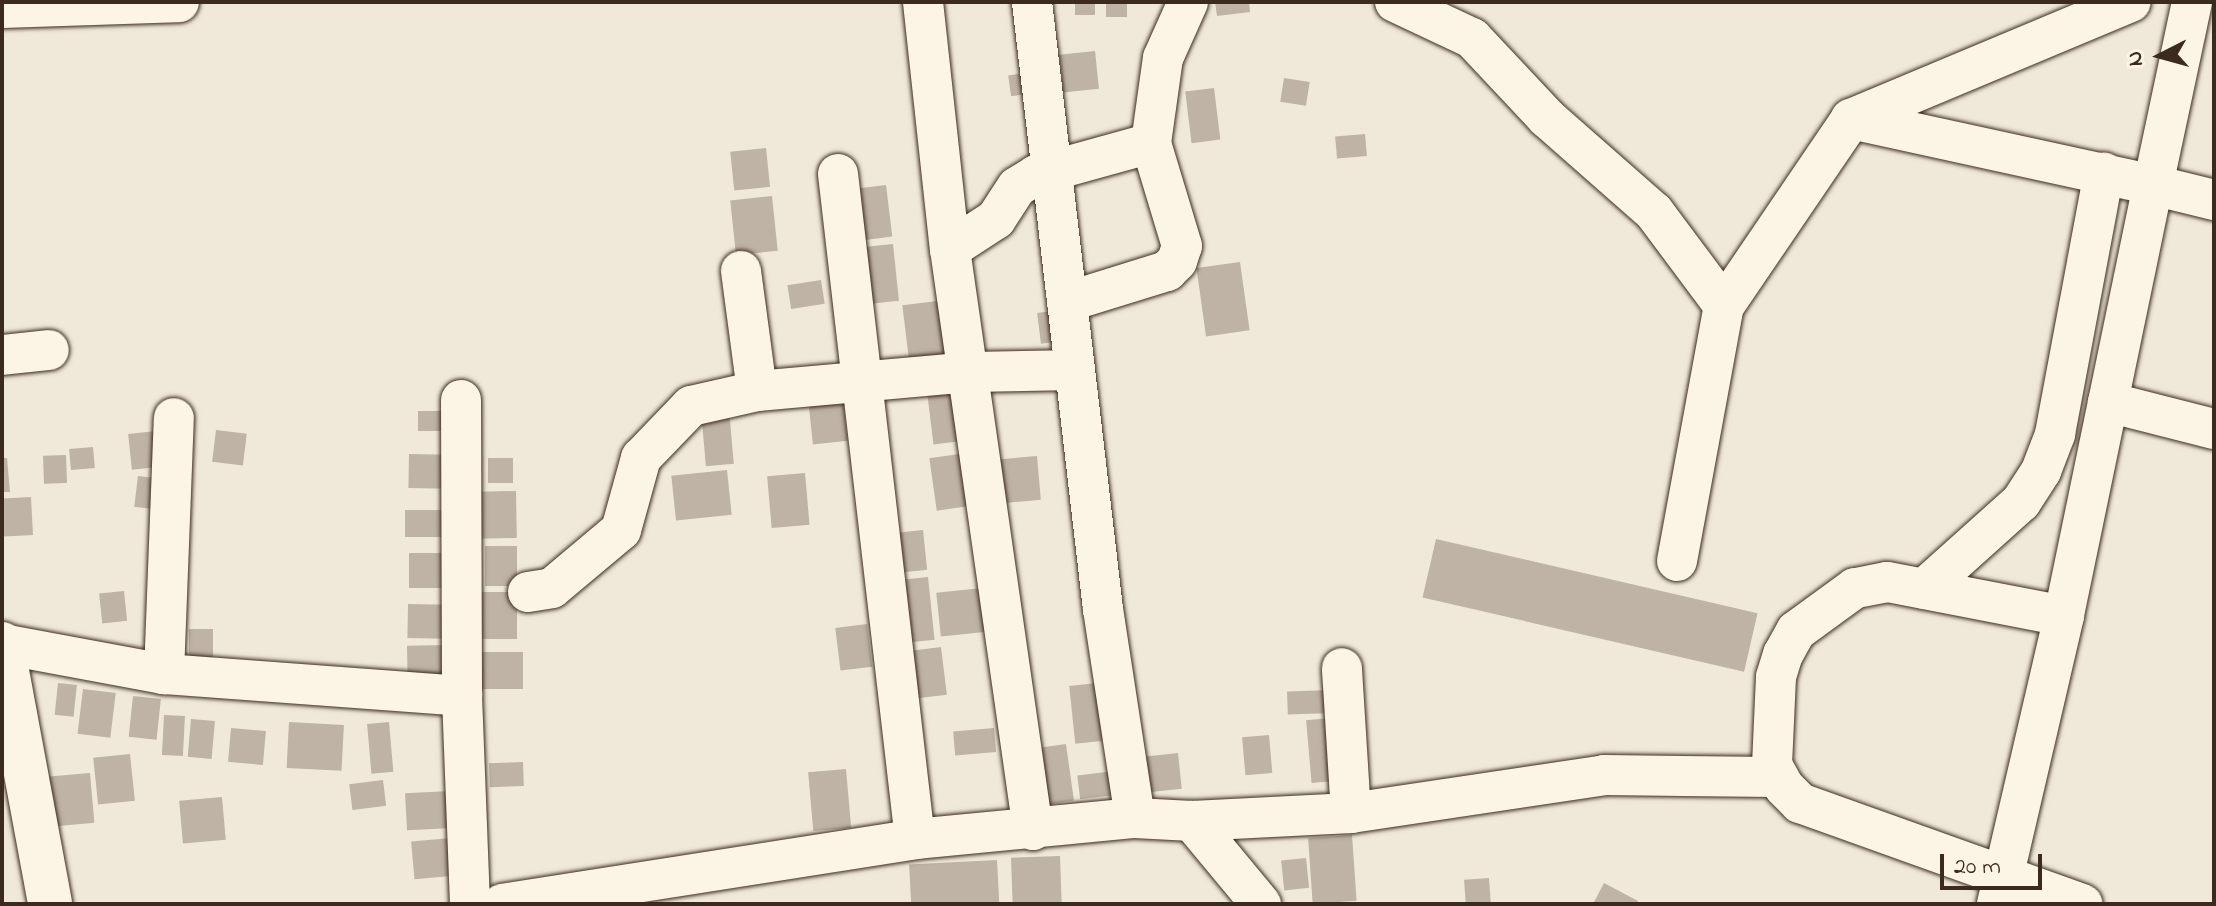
<!DOCTYPE html>
<style>
body{margin:0}
#map{position:relative;width:2216px;height:906px;overflow:hidden;background:#f0e9d9;font-family:"Indie Flower",sans-serif}
div>[style]{position:absolute}
.building>*{inset:0;background:#beb3a4;transform-origin:0 0}
.roads{filter:drop-shadow(0 0 2px #3b2a1e) drop-shadow(0 0 2px #3b2a1e)}
.minor>*{height:40px;margin:-20px;padding:0 20px;transform-origin:20px;border-radius:20px;background:#fcf5e5}
.tertiary>*{height:44px;margin:-22px;padding:0 22px;transform-origin:22px;border-radius:22px;background:#fcf5e5}
span{translate:-50% -50%;white-space:nowrap;text-align:center;line-height:1.15;-webkit-text-stroke:6px #fcf5e5;paint-order:stroke}
.frame{position:absolute;inset:0;border:4px solid #3b2a1e;pointer-events:none}
.north{position:absolute;left:2120px;top:16px;width:80px;height:80px;-webkit-text-stroke:6px #fcf5e5;paint-order:stroke;rotate:264deg;font-size:22px;font-weight:700;line-height:32px;text-align:center;color:#3b2a1e}
.north::after{content:'';display:block;margin:auto;width:28px;height:36px;background:#3b2a1e;clip-path:polygon(50% 0,100% 100%,50% 72%,0 100%)}
.scale{position:absolute;left:1940px;top:854px;width:102px;height:36px;box-sizing:border-box;border:4px solid #3b2a1e;border-top:0;padding-left:10px;font-size:24px;line-height:28px;white-space:nowrap;color:#3b2a1e;-webkit-text-stroke:6px #fcf5e5;paint-order:stroke}
</style>
<div id="map">
<div class="building">
<i style="left:1075px;top:2px;width:20px;height:13px"></i>
<i style="left:1106px;top:2px;width:21px;height:15px"></i>
<i style="clip-path:polygon(1215px 2px,1249px 2px,1250px 12px,1217px 16px)"></i>
<i style="left:1095px;top:51px;width:38px;height:36px;rotate:84deg"></i>
<i style="left:1026px;top:73px;width:21px;height:18px;rotate:82deg"></i>
<i style="left:1284px;top:78px;width:26px;height:24px;rotate:9deg"></i>
<i style="left:1214px;top:88px;width:52px;height:29px;rotate:83deg"></i>
<i style="left:1365px;top:134px;width:22px;height:30px;rotate:85deg"></i>
<i style="left:766px;top:148px;width:39px;height:36px;rotate:84deg"></i>
<i style="left:886px;top:185px;width:52px;height:27px;rotate:83deg"></i>
<i style="left:772px;top:196px;width:55px;height:42px;rotate:84deg"></i>
<i style="left:893px;top:244px;width:57px;height:36px;rotate:84deg"></i>
<i style="left:1240px;top:262px;width:69px;height:44px;rotate:82deg"></i>
<i style="left:821px;top:280px;width:24px;height:34px;rotate:81deg"></i>
<i style="left:946px;top:300px;width:60px;height:44px;rotate:83deg"></i>
<i style="left:1061px;top:310px;width:31px;height:24px;rotate:83deg"></i>
<i style="left:951px;top:390px;width:52px;height:24px;rotate:83deg"></i>
<i style="left:843px;top:396px;width:45px;height:35px;rotate:84deg"></i>
<i style="left:729px;top:409px;width:55px;height:28px;rotate:85deg"></i>
<i style="left:418px;top:411px;width:28px;height:20px"></i>
<i style="left:216px;top:430px;width:31px;height:32px;rotate:7deg"></i>
<i style="left:156px;top:431px;width:36px;height:28px;rotate:84deg"></i>
<i style="left:93px;top:447px;width:21px;height:24px;rotate:85deg"></i>
<i style="left:966px;top:453px;width:53px;height:37px;rotate:82deg"></i>
<i style="left:409px;top:454px;width:40px;height:34px;rotate:1deg"></i>
<i style="left:66px;top:455px;width:28px;height:23px;rotate:88deg"></i>
<i style="left:1037px;top:456px;width:44px;height:37px;rotate:85deg"></i>
<i style="clip-path:polygon(2px 458px,7px 458px,10px 492px,2px 492px)"></i>
<i style="left:488px;top:458px;width:25px;height:25px"></i>
<i style="left:727px;top:470px;width:45px;height:56px;rotate:84deg"></i>
<i style="left:805px;top:473px;width:52px;height:38px;rotate:85deg"></i>
<i style="left:138px;top:476px;width:26px;height:31px;rotate:7deg"></i>
<i style="left:516px;top:491px;width:47px;height:39px;rotate:89deg"></i>
<i style="left:31px;top:497px;width:38px;height:29px;rotate:87deg"></i>
<i style="left:405px;top:510px;width:41px;height:27px"></i>
<i style="left:923px;top:530px;width:40px;height:33px;rotate:84deg"></i>
<i style="left:1436px;top:539px;width:330px;height:60px;rotate:13deg"></i>
<i style="left:485px;top:546px;width:32px;height:40px"></i>
<i style="left:409px;top:553px;width:39px;height:35px"></i>
<i style="left:928px;top:577px;width:63px;height:34px;rotate:84deg"></i>
<i style="left:982px;top:588px;width:44px;height:46px;rotate:84deg"></i>
<i style="left:124px;top:591px;width:30px;height:25px;rotate:84deg"></i>
<i style="left:475px;top:592px;width:42px;height:47px"></i>
<i style="left:408px;top:604px;width:40px;height:34px;rotate:1deg"></i>
<i style="left:867px;top:624px;width:43px;height:32px;rotate:83deg"></i>
<i style="left:189px;top:629px;width:24px;height:35px"></i>
<i style="left:449px;top:645px;width:43px;height:42px;rotate:89deg"></i>
<i style="left:941px;top:647px;width:48px;height:34px;rotate:83deg"></i>
<i style="left:475px;top:652px;width:48px;height:37px"></i>
<i style="left:1107px;top:682px;width:58px;height:38px;rotate:84deg"></i>
<i style="left:58px;top:683px;width:19px;height:32px;rotate:6deg"></i>
<i style="left:83px;top:689px;width:33px;height:45px;rotate:7deg"></i>
<i style="left:1332px;top:690px;width:23px;height:45px;rotate:88deg"></i>
<i style="left:133px;top:696px;width:28px;height:41px;rotate:6deg"></i>
<i style="left:164px;top:715px;width:21px;height:40px;rotate:3deg"></i>
<i style="left:1331px;top:718px;width:63px;height:25px;rotate:85deg"></i>
<i style="left:191px;top:719px;width:24px;height:38px;rotate:5deg"></i>
<i style="left:289px;top:722px;width:55px;height:46px;rotate:3deg"></i>
<i style="left:389px;top:722px;width:50px;height:22px;rotate:85deg"></i>
<i style="left:231px;top:728px;width:35px;height:34px;rotate:5deg"></i>
<i style="left:994px;top:728px;width:24px;height:41px;rotate:85deg"></i>
<i style="left:1269px;top:735px;width:38px;height:27px;rotate:85deg"></i>
<i style="left:1066px;top:744px;width:57px;height:32px;rotate:82deg"></i>
<i style="left:1178px;top:753px;width:36px;height:35px;rotate:84deg"></i>
<i style="left:130px;top:754px;width:47px;height:37px;rotate:84deg"></i>
<i style="left:523px;top:762px;width:24px;height:34px;rotate:88deg"></i>
<i style="left:846px;top:769px;width:59px;height:38px;rotate:85deg"></i>
<i style="left:1114px;top:771px;width:24px;height:37px;rotate:83deg"></i>
<i style="left:90px;top:773px;width:50px;height:41px;rotate:85deg"></i>
<i style="left:383px;top:780px;width:26px;height:34px;rotate:83deg"></i>
<i style="left:450px;top:791px;width:37px;height:45px;rotate:87deg"></i>
<i style="left:222px;top:797px;width:43px;height:43px;rotate:85deg"></i>
<i style="left:1352px;top:835px;width:66px;height:44px;rotate:86deg"></i>
<i style="left:451px;top:838px;width:38px;height:40px;rotate:85deg"></i>
<i style="left:1060px;top:856px;width:48px;height:49px;rotate:88deg"></i>
<i style="left:1306px;top:858px;width:30px;height:25px;rotate:84deg"></i>
<i style="left:997px;top:860px;width:44px;height:88px;rotate:87deg"></i>
<i style="left:1489px;top:878px;width:26px;height:25px;rotate:86deg"></i>
<i style="clip-path:polygon(1604px 883px,1638px 901px,1637px 904px,1593px 904px)"></i>
</div>
<div class="roads">
<div class="minor">
<i style="left:923px;top:2px;width:248px;rotate:83.8deg"></i>
<i style="left:950px;top:249px;width:587px;rotate:81.87deg"></i>
<i style="left:1032px;top:2px;width:611px;rotate:83.33deg"></i>
<i style="left:1103px;top:609px;width:211px;rotate:81.3deg"></i>
<i style="left:1395px;top:2px;width:85px;rotate:25.1deg"></i>
<i style="left:1472px;top:38px;width:110px;rotate:46.8deg"></i>
<i style="left:1547px;top:118px;width:142px;rotate:41.3deg"></i>
<i style="left:1654px;top:212px;width:117px;rotate:53.3deg"></i>
<i style="left:2192px;top:2px;width:187px;rotate:102deg"></i>
<i style="left:2153px;top:185px;width:63px;rotate:13.8deg"></i>
<i style="left:2px;top:8px;width:177px;rotate:-1.9deg"></i>
<i style="left:1851px;top:119px;width:303px;rotate:-22.7deg"></i>
<i style="left:838px;top:174px;width:669px;rotate:83.4deg"></i>
<i style="left:950px;top:249px;width:55px;rotate:-33.1deg"></i>
<i style="left:996px;top:219px;width:38px;rotate:-57deg"></i>
<i style="left:1017px;top:187px;width:22px;rotate:-32deg"></i>
<i style="left:1036px;top:175px;width:119px;rotate:-15.5deg"></i>
<i style="left:1151px;top:143px;width:86px;rotate:-82deg"></i>
<i style="left:1163px;top:58px;width:61px;rotate:-65.9deg"></i>
<i style="left:741px;top:271px;width:121px;rotate:82.4deg"></i>
<i style="left:757px;top:391px;width:216px;rotate:-5.1deg"></i>
<i style="left:972px;top:372px;width:103px;rotate:-1.1deg"></i>
<i style="left:1067px;top:302px;width:105px;rotate:-17.2deg"></i>
<i style="left:1167px;top:271px;width:14px;rotate:-45deg"></i>
<i style="left:1177px;top:261px;width:16px;rotate:-72deg"></i>
<i style="left:1182px;top:246px;width:108px;rotate:-106.8deg"></i>
<i style="left:2px;top:355px;width:47px;rotate:-6.1deg"></i>
<i style="left:461px;top:400px;width:296px;rotate:89.8deg"></i>
<i style="left:462px;top:696px;width:208px;rotate:87.8deg"></i>
<i style="left:2108px;top:402px;width:109px;rotate:14.3deg"></i>
<i style="left:1677px;top:561px;width:259px;rotate:-79.6deg"></i>
<i style="left:1724px;top:306px;width:226px;rotate:-55.8deg"></i>
<i style="left:1851px;top:119px;width:309px;rotate:12.3deg"></i>
<i style="left:2153px;top:185px;width:440px;rotate:101.7deg"></i>
<i style="left:2064px;top:616px;width:296px;rotate:103.1deg"></i>
<i style="left:1924px;top:589px;width:130px;rotate:-41.9deg"></i>
<i style="left:2021px;top:502px;width:37px;rotate:-57deg"></i>
<i style="left:2041px;top:471px;width:40px;rotate:-69deg"></i>
<i style="left:2055px;top:434px;width:266px;rotate:-79.4deg"></i>
<i style="left:528px;top:592px;width:24px;rotate:-9deg"></i>
<i style="left:552px;top:588px;width:90px;rotate:-40deg"></i>
<i style="left:621px;top:530px;width:75px;rotate:-74.5deg"></i>
<i style="left:641px;top:458px;width:72px;rotate:-46.1deg"></i>
<i style="left:691px;top:406px;width:68px;rotate:-12.8deg"></i>
<i style="left:2064px;top:616px;width:180px;rotate:-169.1deg"></i>
<i style="left:1887px;top:582px;width:33px;rotate:169deg"></i>
<i style="left:1855px;top:588px;width:73px;rotate:143.9deg"></i>
<i style="left:1796px;top:631px;width:26px;rotate:119deg"></i>
<i style="left:1783px;top:654px;width:24px;rotate:107deg"></i>
<i style="left:1776px;top:677px;width:88px;rotate:92.6deg"></i>
<i style="left:1772px;top:765px;width:25px;rotate:61deg"></i>
<i style="left:1784px;top:787px;width:23px;rotate:45deg"></i>
<i style="left:1800px;top:803px;width:300px;rotate:19.7deg"></i>
<i style="left:2px;top:644px;width:165px;rotate:10.5deg"></i>
<i style="left:164px;top:674px;width:299px;rotate:4.2deg"></i>
<i style="left:164px;top:674px;width:256px;rotate:-87.8deg"></i>
<i style="left:1351px;top:813px;width:256px;rotate:-8.5deg"></i>
<i style="left:1604px;top:775px;width:172px;rotate:0.7deg"></i>
<i style="left:1192px;top:821px;width:159px;rotate:-2.9deg"></i>
<i style="left:1351px;top:813px;width:145px;rotate:-93.6deg"></i>
<i style="left:502px;top:904px;width:418px;rotate:-8.9deg"></i>
<i style="left:915px;top:839px;width:221px;rotate:-5.5deg"></i>
<i style="left:1135px;top:818px;width:57px;rotate:3deg"></i>
<i style="left:1192px;top:821px;width:108px;rotate:50.3deg"></i>
</div>
<div class="tertiary">
<i style="left:2px;top:644px;width:264px;rotate:79.5deg"></i>
</div>
</div>
<div class="frame"></div>
<div class="north">N</div>
<div class="scale">20 m</div>
</div>
